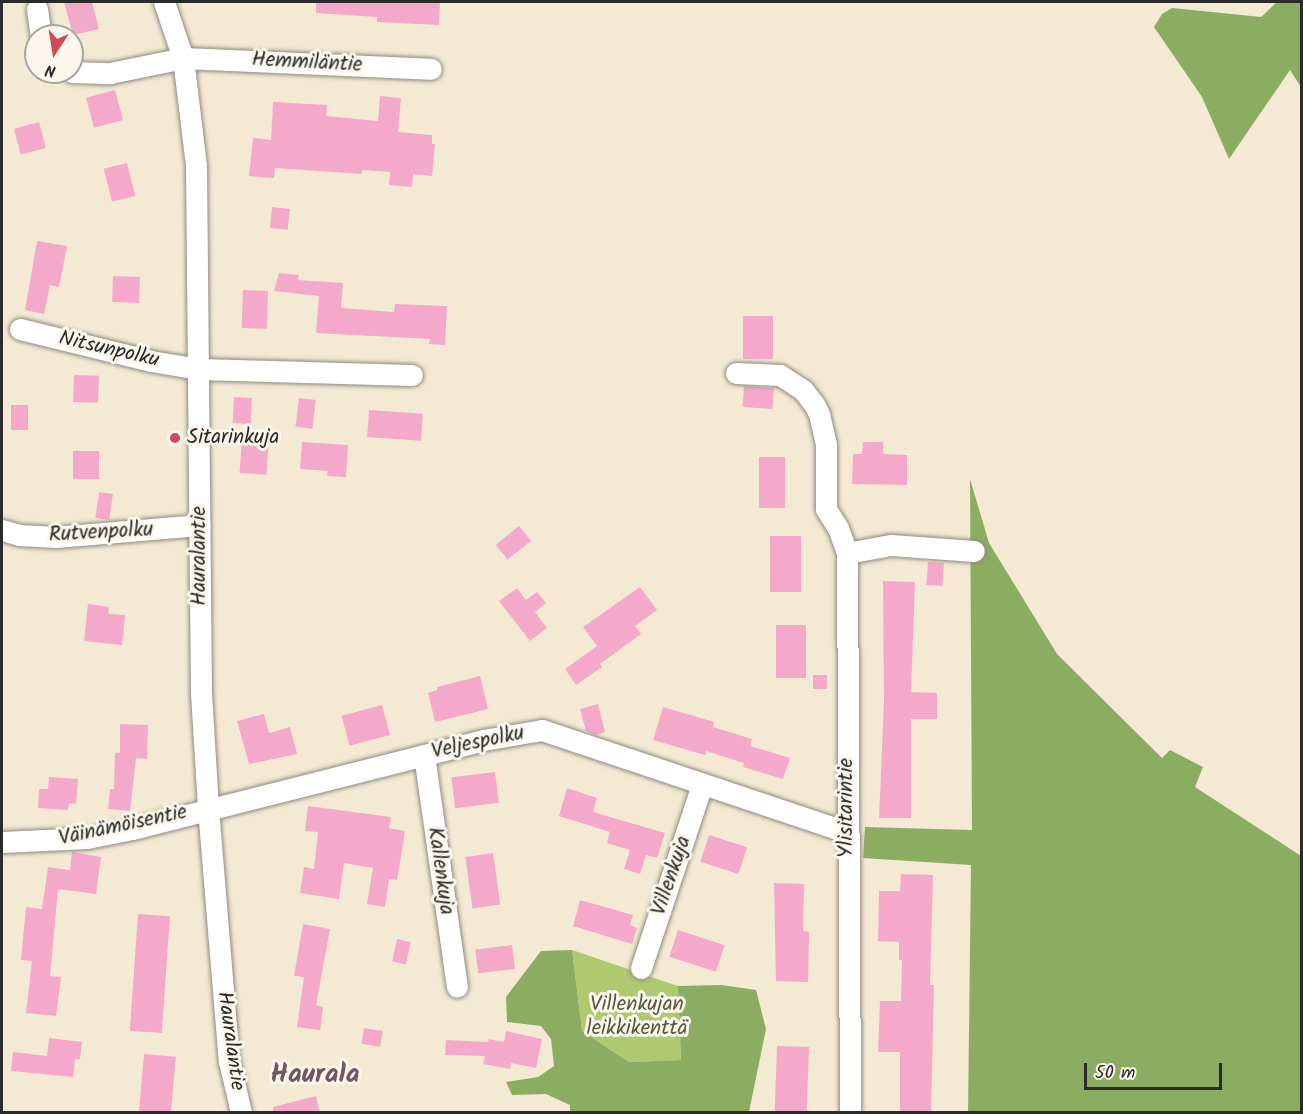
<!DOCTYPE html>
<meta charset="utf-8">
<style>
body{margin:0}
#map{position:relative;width:1303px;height:1114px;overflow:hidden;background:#f4ead4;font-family:Kalam,sans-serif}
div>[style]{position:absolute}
.green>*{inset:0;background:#afc970}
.forest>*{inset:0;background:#8bad62}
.building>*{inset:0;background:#f5a9ca;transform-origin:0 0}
.roads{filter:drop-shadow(0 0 2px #908a80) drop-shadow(0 0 2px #908a80)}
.street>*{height:21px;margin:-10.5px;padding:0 10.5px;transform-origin:10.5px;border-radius:10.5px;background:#fff}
.dots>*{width:16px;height:16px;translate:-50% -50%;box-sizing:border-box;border:3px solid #fbf7ec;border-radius:50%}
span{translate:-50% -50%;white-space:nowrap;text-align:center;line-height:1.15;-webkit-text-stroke:6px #fbf7ec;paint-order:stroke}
.street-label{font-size:21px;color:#2b2b2b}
.poi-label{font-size:21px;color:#2b2b2b}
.left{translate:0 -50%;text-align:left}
.park-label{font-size:21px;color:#535a40}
.district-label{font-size:27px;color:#725763;font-weight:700}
.frame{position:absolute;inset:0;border:3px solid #2b2b2b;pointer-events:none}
.north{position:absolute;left:24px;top:24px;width:60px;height:60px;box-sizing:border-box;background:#fbf7ec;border:2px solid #a8a59f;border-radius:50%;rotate:192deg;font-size:16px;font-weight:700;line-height:24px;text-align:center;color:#2b2b2b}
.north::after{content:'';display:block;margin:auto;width:21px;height:27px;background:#d1495b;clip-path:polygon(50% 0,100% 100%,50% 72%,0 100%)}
.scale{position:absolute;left:1084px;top:1063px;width:138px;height:27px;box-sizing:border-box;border:3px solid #2b2b2b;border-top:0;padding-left:8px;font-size:18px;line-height:21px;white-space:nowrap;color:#2b2b2b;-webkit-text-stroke:4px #fbf7ec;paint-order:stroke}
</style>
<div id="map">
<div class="green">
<i style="clip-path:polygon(572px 950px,678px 986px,681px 1060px,629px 1062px,582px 1031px)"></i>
</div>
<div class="forest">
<i style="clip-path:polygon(1277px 2px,1301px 2px,1301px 87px,1290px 70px,1229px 159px,1202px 97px,1154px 27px,1162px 14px,1172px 8px,1261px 17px)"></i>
<i style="clip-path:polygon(970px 479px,989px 543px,1057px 654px,1162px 758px,1170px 750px,1203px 767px,1195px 787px,1301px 856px,1301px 1112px,968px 1112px,971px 865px,863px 858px,865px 827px,972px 830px)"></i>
<i style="clip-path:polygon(572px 950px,582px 1031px,629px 1062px,681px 1060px,678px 986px,721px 985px,756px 990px,766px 1029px,749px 1112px,570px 1112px,570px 1105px,546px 1094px,512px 1095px,506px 1082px,538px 1077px,554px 1066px,551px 1039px,541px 1026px,507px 1022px,506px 997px,541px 951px)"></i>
</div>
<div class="building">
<i style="clip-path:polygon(64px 2px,92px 2px,99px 29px,73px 35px)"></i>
<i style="clip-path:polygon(316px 2px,440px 2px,439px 25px,377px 22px,377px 17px,316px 13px)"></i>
<i style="left:115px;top:90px;width:31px;height:30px;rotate:75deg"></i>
<i style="clip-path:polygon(380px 96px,401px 98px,398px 132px,432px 135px,432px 144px,435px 144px,432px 176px,413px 174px,412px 187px,389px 185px,390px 172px,362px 170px,362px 174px,275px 168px,274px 178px,249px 176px,253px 138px,271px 140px,273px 102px,327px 105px,326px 116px,378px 121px)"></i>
<i style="left:39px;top:122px;width:27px;height:26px;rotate:75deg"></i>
<i style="left:127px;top:163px;width:34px;height:24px;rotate:76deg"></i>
<i style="left:272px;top:207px;width:18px;height:21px;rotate:6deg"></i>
<i style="clip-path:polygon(37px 241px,67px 246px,59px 287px,50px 285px,44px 314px,25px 310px)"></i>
<i style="clip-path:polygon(279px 273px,299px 275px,298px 280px,343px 283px,341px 308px,394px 312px,395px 304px,447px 306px,445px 345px,429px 344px,430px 339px,316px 333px,319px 296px,274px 291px)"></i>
<i style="left:113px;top:276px;width:27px;height:26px;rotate:2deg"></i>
<i style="left:243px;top:290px;width:25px;height:38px;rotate:2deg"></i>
<i style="left:743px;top:316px;width:30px;height:43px"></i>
<i style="left:74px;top:375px;width:25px;height:27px;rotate:2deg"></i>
<i style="left:744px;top:386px;width:30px;height:21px;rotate:4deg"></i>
<i style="left:234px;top:397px;width:18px;height:26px;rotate:3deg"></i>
<i style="left:299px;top:398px;width:17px;height:29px;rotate:7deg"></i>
<i style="left:11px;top:405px;width:17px;height:25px"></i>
<i style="left:369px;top:410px;width:54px;height:27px;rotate:4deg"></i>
<i style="left:242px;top:438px;width:27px;height:35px;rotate:4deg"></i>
<i style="clip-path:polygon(302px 442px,348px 445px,346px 477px,327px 476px,328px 471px,300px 469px)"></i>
<i style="clip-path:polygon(863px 442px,883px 442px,883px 454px,907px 455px,907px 485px,852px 484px,853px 454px,862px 454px)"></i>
<i style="left:73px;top:451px;width:26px;height:28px"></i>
<i style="left:759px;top:457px;width:26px;height:51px"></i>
<i style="left:99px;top:492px;width:14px;height:26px;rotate:8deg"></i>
<i style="left:519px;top:526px;width:19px;height:30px;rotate:51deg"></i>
<i style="left:770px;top:536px;width:31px;height:56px"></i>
<i style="left:928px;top:562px;width:16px;height:23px;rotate:4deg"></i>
<i style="clip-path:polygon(883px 581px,915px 582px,911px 692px,937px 693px,937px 719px,911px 719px,911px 818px,879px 818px,884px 701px)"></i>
<i style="clip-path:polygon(640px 587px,657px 610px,635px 626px,641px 634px,600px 664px,602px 667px,576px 685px,565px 669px,597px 646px,583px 627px)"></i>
<i style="clip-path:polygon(517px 588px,526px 600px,537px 592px,546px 603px,535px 612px,547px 628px,530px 641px,499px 601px)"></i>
<i style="clip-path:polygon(88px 604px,109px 607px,108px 614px,125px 615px,122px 645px,84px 641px)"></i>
<i style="left:776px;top:625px;width:30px;height:53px"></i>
<i style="left:813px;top:675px;width:14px;height:14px"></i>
<i style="clip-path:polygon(480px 676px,488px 709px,435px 722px,428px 693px,437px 690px,437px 687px)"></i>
<i style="clip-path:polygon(598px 704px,605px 732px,596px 735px,586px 731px,580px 709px)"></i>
<i style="left:382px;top:705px;width:31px;height:42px;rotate:75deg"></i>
<i style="clip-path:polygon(663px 707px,714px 722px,713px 727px,752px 739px,750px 746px,790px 758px,783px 779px,743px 767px,744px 763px,706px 751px,705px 755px,653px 740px)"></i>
<i style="clip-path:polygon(264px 714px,269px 733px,290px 727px,297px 754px,249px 764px,237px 721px)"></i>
<i style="clip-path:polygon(120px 724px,148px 725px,147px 759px,136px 758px,130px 811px,108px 809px,110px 789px,114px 789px,115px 753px,120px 753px)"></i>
<i style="left:495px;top:772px;width:31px;height:44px;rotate:83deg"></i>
<i style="clip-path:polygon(49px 777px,78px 779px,76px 804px,69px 803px,68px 810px,38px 808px,39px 789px,48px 789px)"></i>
<i style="clip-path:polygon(567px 788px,597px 798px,593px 812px,665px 833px,657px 858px,646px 855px,640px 874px,624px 869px,630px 850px,607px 843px,610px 832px,559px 816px)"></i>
<i style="clip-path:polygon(308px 806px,391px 817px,389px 828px,405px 831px,397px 880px,389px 879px,385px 907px,367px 904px,373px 868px,344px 863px,339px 899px,300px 893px,304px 867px,314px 869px,318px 832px,305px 831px)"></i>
<i style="left:709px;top:835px;width:40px;height:28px;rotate:18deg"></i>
<i style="clip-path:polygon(72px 852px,101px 857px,96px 894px,58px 889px,50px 976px,61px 977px,56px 1016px,26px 1013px,32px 961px,21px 960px,26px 907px,42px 909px,48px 867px,70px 870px)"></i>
<i style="left:493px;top:853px;width:52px;height:28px;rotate:82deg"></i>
<i style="clip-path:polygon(901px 874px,933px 875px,930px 985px,934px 985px,931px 1113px,900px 1113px,900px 1052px,878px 1052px,880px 1001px,901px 1001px,902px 960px,899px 960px,899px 942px,878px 941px,879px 891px,900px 891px)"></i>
<i style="clip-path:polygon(774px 883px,804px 884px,803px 931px,809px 932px,808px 982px,776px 981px)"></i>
<i style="clip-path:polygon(580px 900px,633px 915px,630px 925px,637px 928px,632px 944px,573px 926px)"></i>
<i style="left:138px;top:914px;width:32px;height:117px;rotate:4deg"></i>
<i style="clip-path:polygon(303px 924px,330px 929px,316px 1005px,323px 1007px,320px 1030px,297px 1027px,304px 977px,294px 976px)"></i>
<i style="left:678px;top:930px;width:49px;height:28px;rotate:18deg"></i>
<i style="left:397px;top:939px;width:14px;height:23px;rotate:12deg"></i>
<i style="left:512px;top:945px;width:24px;height:37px;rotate:83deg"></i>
<i style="left:364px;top:1028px;width:19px;height:16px;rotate:9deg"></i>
<i style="clip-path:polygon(506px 1031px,542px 1039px,536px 1068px,511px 1063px,510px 1069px,483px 1064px,485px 1056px,445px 1055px,446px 1040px,488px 1042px,489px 1039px,504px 1042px)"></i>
<i style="clip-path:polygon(49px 1038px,82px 1042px,80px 1059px,75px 1059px,73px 1077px,11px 1071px,13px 1052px,47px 1056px)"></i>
<i style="left:777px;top:1046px;width:32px;height:67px;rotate:2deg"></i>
<i style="left:144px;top:1054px;width:32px;height:59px;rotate:5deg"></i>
<i style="clip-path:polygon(316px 1096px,320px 1113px,273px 1113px,273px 1107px)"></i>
</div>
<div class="roads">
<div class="street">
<i style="left:164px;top:2px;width:59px;rotate:71.3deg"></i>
<i style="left:183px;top:58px;width:108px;rotate:83.1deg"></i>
<i style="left:196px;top:165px;width:528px;rotate:89.46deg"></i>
<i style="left:201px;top:693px;width:115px;rotate:86.5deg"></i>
<i style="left:208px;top:808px;width:254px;rotate:85.3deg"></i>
<i style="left:229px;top:1061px;width:52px;rotate:76.8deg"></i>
<i style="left:37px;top:9px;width:27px;rotate:82deg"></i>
<i style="left:72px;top:72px;width:38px;rotate:2deg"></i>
<i style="left:110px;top:73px;width:75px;rotate:-11.6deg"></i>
<i style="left:183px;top:58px;width:248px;rotate:2.5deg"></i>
<i style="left:20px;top:329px;width:135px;rotate:13.7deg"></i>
<i style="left:151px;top:361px;width:49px;rotate:9.5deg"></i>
<i style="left:199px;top:369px;width:213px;rotate:1.6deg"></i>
<i style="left:736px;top:373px;width:44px;rotate:2.6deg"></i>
<i style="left:780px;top:375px;width:27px;rotate:33deg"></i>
<i style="left:803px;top:390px;width:18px;rotate:52deg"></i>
<i style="left:814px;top:404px;width:11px;rotate:63deg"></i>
<i style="left:819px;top:414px;width:31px;rotate:77deg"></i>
<i style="left:826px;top:444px;width:65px;rotate:90deg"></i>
<i style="left:826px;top:509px;width:22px;rotate:58deg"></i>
<i style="left:838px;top:528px;width:27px;rotate:70deg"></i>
<i style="left:847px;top:553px;width:559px;rotate:89.69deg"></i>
<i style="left:2px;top:530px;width:18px;rotate:16deg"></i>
<i style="left:19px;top:535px;width:37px;rotate:3deg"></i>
<i style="left:56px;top:537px;width:144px;rotate:-4.8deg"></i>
<i style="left:847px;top:553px;width:45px;rotate:-10.3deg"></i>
<i style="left:891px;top:545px;width:83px;rotate:4.1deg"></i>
<i style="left:424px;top:755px;width:234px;rotate:81.9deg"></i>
<i style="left:2px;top:842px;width:85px;rotate:-2.7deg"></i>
<i style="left:87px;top:838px;width:46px;rotate:-11.3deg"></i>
<i style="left:132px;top:829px;width:362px;rotate:-14.2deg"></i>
<i style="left:483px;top:740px;width:60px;rotate:-9.6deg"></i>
<i style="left:542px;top:730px;width:322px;rotate:18.5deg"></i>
<i style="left:641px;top:968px;width:193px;rotate:-71.6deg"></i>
</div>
</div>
<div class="dots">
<i style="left:175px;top:438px;background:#d1495b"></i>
</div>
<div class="street-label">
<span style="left:307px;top:63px;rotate:3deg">Hemmiläntie</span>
<span style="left:109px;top:350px;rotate:13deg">Nitsunpolku</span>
<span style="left:101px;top:533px;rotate:-3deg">Rutvenpolku</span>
<span style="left:200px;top:556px;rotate:-90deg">Hauralantie</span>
<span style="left:478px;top:743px;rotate:-12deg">Veljespolku</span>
<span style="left:847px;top:808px;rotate:-90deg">Ylisitarintie</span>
<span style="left:123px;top:826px;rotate:-12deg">Väinämöisentie</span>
<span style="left:440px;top:871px;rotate:82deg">Kallenkuja</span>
<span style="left:672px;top:876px;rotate:-71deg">Villenkuja</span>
<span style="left:230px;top:1041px;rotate:82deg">Hauralantie</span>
</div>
<div class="poi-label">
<span class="left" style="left:187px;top:438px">Sitarinkuja</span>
</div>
<div class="park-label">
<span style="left:637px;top:1017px">Villenkujan<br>leikkikenttä</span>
</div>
<div class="district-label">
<span style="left:315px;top:1075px">Haurala</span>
</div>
<div class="frame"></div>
<div class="north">N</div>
<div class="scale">50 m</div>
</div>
